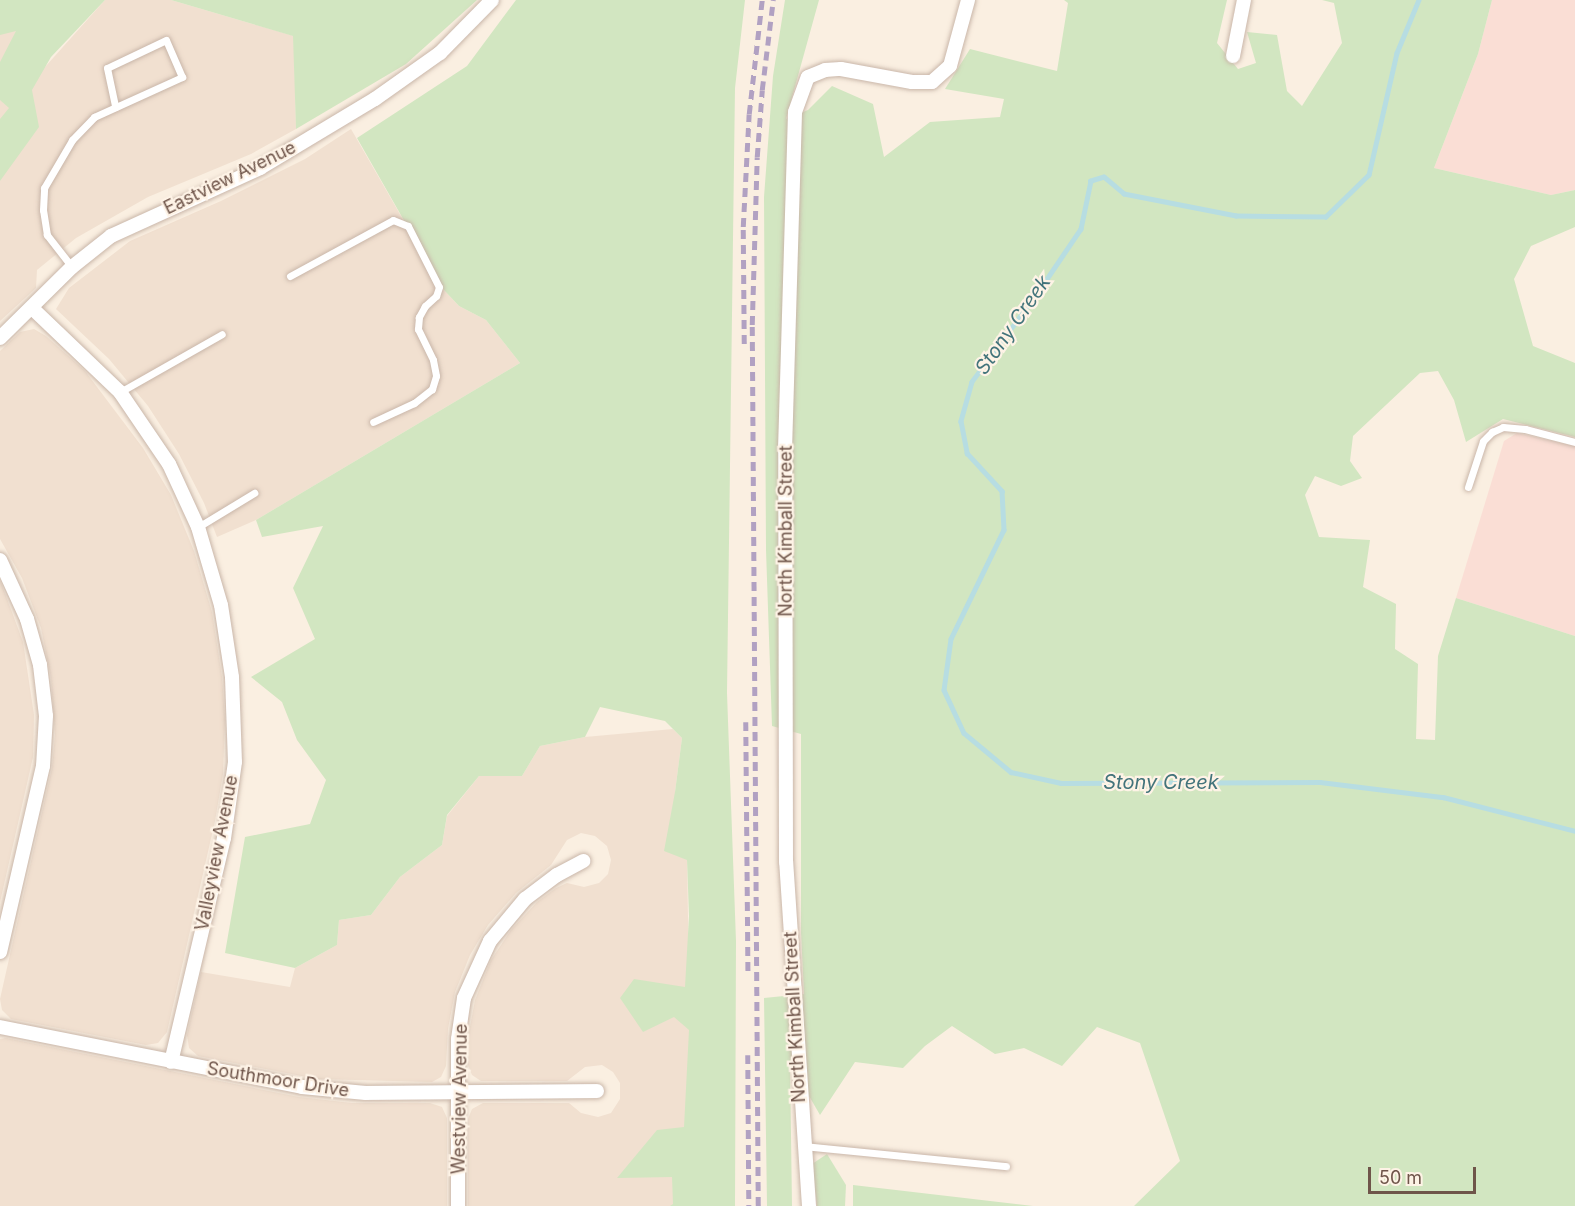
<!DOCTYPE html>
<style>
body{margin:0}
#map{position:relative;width:1575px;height:1206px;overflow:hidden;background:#faefe1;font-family:Inter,sans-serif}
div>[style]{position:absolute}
.residential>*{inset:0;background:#f1e0d0}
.commercial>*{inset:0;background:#faded5}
.green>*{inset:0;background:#d2e6c1}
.stream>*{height:4.5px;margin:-2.25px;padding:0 2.25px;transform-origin:2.25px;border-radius:2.25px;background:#b7dde2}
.roads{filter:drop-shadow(0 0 2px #c9b6a9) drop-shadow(0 0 2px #c9b6a9)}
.lane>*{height:7px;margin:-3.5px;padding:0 3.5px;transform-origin:3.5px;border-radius:3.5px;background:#fff}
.street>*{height:14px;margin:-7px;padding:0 7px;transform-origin:7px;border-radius:7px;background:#fff}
.rail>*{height:4.5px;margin-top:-2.25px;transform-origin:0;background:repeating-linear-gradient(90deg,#b1a1c2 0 9px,transparent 0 15px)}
span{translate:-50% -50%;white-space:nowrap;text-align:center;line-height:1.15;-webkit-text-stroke:4.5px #fef3e6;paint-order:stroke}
.street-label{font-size:18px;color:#6f554a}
.water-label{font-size:20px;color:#43747b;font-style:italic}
.scale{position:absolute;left:1368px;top:1167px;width:108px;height:27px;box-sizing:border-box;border:3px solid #6f554a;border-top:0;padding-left:8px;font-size:18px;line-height:21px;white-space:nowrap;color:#6f554a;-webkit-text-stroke:4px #fef3e6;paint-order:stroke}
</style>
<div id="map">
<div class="residential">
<i style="clip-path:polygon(105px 0,171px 0,294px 36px,296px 129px,251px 154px,148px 197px,76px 238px,37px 270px,36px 288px,0 321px,0 27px,17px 30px,45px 67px)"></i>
<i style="clip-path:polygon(351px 129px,443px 289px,459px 306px,486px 320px,520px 363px,256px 520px,217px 537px,204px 503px,179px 454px,148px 406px,109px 359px,56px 309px,69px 288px,130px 241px,221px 201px,305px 159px)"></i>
<i style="clip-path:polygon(34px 329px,46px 336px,85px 371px,143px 448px,171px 495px,194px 551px,212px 612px,222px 677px,225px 719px,223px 774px,215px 821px,167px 1032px,158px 1043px,146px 1045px,11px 1019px,2px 1010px,0 999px,52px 768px,55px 735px,51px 678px,41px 628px,22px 578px,0 539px,0 351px,20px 332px)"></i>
<i style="clip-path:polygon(0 580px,23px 642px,34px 715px,33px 757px,0 902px)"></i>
<i style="clip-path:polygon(673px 729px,682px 738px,675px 792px,687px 860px,690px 1030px,706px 1206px,468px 1206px,468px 1119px,472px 1109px,483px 1103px,569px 1103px,581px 1113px,598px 1117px,611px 1113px,620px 1099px,620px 1083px,613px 1072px,602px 1065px,585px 1067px,567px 1081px,481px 1081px,472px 1075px,468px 1065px,469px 1032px,475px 1000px,491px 960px,511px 930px,537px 902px,556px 888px,567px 883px,584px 887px,599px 883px,608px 874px,611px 860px,607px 846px,595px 836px,581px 833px,567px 840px,551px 865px,516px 893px,488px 925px,470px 955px,455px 992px,448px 1029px,446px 1066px,441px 1077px,432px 1082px,317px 1079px,198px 1056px,189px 1048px,187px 1035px,201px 972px,290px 987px,295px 968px,337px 945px,339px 920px,371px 915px,400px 877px,442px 845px,447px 816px,479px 776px,522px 776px,540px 746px,585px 737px)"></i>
<i style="clip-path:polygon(6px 1038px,299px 1097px,352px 1103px,430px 1103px,442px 1107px,447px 1118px,447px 1206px,0 1206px,0 1039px)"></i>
</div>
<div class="commercial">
<i style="clip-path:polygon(1492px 0,1575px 0,1575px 190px,1551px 195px,1434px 168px,1478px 54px)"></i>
<i style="clip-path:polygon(1517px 433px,1575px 446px,1575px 636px,1456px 598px,1504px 441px)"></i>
</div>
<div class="green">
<i style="clip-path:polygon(0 0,105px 0,51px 57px,32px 90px,39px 127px,0 181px,0 119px,9px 108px,0 100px,0 62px,16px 31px,0 35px)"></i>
<i style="clip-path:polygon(171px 0,477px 0,406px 64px,296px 129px,293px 36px)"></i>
<i style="clip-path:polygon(516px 0,745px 0,735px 88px,727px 693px,736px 941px,735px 1206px,670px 1206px,673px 1204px,672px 1177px,617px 1178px,657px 1130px,684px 1127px,689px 1030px,674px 1017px,643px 1032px,620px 998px,634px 979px,685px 987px,689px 916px,687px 860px,664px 851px,675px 792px,682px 738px,665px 721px,600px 707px,585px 737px,540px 746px,522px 776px,479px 776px,447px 815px,442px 845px,400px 877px,371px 915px,339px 920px,337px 945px,295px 968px,225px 953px,245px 837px,310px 824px,326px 780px,297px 740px,282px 702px,251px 677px,315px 639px,293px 588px,323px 526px,262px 537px,256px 520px,520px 363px,486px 320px,459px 306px,443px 289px,357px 138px,467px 66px)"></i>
<i style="clip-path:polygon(785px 0,819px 0,786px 119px,808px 110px,832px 86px,873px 104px,884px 157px,930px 122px,1000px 117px,1004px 99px,945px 89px,970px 49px,1057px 71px,1068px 3px,1064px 0,1227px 0,1217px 43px,1238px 69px,1256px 63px,1247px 32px,1277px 35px,1287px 91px,1302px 106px,1342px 43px,1334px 3px,1322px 0,1492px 0,1478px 54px,1434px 168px,1551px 195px,1575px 190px,1575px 227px,1531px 246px,1514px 279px,1533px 346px,1575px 363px,1575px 437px,1503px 419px,1466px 442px,1454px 400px,1438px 371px,1420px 373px,1353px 436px,1350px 461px,1362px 478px,1341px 486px,1315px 476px,1305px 495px,1319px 537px,1370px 540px,1363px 587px,1396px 604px,1395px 649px,1418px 664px,1416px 739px,1435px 740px,1438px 656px,1456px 598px,1575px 636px,1575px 1206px,1134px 1206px,1180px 1161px,1140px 1043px,1097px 1027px,1062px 1066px,1024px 1048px,995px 1054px,952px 1026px,925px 1046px,903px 1068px,855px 1062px,820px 1115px,790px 1063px,792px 1206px,767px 1206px,764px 998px,804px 994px,801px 932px,801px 734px,772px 726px,766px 550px,764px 197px,773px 76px)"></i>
<i style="clip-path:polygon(827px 1154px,846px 1185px,845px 1206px,817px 1206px,812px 1164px)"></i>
<i style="clip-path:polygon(853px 1185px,1033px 1206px,853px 1206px)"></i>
</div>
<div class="stream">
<i style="left:1419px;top:0;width:57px;rotate:112.5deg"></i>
<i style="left:1397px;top:53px;width:125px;rotate:102.9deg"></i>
<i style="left:1369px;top:175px;width:60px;rotate:135.7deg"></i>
<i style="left:1326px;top:217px;width:90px;rotate:-179.4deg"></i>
<i style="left:1236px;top:216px;width:114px;rotate:-168.9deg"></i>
<i style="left:1124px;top:194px;width:26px;rotate:-140deg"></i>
<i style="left:1104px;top:177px;width:14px;rotate:163deg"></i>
<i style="left:1091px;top:181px;width:49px;rotate:101.8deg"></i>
<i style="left:1081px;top:229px;width:78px;rotate:124.1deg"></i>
<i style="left:1037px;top:294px;width:109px;rotate:126.5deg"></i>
<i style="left:972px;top:382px;width:41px;rotate:105.8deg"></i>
<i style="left:961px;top:421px;width:33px;rotate:79deg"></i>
<i style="left:967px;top:453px;width:52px;rotate:47.4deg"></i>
<i style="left:1002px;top:491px;width:39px;rotate:87deg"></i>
<i style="left:1004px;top:530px;width:121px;rotate:115.9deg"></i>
<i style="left:951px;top:639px;width:51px;rotate:97.8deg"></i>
<i style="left:944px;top:690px;width:47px;rotate:65.1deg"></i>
<i style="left:964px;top:733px;width:61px;rotate:39.7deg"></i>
<i style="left:1011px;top:772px;width:51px;rotate:12.4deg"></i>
<i style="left:1061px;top:783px;width:259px;rotate:-0.2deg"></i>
<i style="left:1320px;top:782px;width:124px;rotate:7deg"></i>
<i style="left:1443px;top:797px;width:136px;rotate:14.4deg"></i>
</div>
<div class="roads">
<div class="lane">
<i style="left:72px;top:267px;width:41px;rotate:-128deg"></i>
<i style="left:47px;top:235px;width:25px;rotate:-99deg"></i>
<i style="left:43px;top:210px;width:22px;rotate:-87deg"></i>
<i style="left:44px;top:188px;width:56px;rotate:-59.7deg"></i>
<i style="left:72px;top:140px;width:32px;rotate:-46deg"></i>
<i style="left:94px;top:117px;width:97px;rotate:-24.4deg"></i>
<i style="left:182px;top:77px;width:40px;rotate:-113.4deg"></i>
<i style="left:166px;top:40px;width:65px;rotate:154.6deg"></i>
<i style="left:107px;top:68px;width:40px;rotate:78deg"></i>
<i style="left:290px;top:276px;width:117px;rotate:-28.5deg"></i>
<i style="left:393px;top:220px;width:16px;rotate:22deg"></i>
<i style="left:408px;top:226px;width:68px;rotate:63.1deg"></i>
<i style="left:439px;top:287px;width:9px;rotate:108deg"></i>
<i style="left:436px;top:296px;width:15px;rotate:138deg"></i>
<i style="left:425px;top:306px;width:13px;rotate:119deg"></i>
<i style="left:419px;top:317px;width:12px;rotate:95deg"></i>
<i style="left:418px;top:329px;width:34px;rotate:64deg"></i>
<i style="left:433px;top:360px;width:16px;rotate:79deg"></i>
<i style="left:436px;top:376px;width:14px;rotate:107deg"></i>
<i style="left:432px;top:389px;width:23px;rotate:142deg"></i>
<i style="left:414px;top:403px;width:45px;rotate:155.1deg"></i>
<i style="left:120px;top:392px;width:117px;rotate:-29.6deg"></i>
<i style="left:1468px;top:487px;width:48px;rotate:-71.9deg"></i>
<i style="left:1483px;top:441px;width:13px;rotate:-45deg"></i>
<i style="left:1492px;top:432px;width:12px;rotate:-24deg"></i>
<i style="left:1503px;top:427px;width:22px;rotate:5deg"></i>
<i style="left:1525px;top:429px;width:52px;rotate:14.6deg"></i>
<i style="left:198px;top:527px;width:66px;rotate:-31.3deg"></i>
<i style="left:804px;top:1146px;width:203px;rotate:5.7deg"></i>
</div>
<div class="street">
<i style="left:1233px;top:56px;width:57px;rotate:-78.9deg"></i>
<i style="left:32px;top:308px;width:122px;rotate:43.7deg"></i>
<i style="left:120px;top:392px;width:87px;rotate:55.8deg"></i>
<i style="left:169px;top:464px;width:69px;rotate:65.3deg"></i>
<i style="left:198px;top:527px;width:81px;rotate:73.6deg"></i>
<i style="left:221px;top:605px;width:73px;rotate:81.3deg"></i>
<i style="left:232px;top:677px;width:85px;rotate:88deg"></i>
<i style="left:235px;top:762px;width:77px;rotate:98.2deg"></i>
<i style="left:224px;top:838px;width:230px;rotate:103.3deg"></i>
<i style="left:0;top:338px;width:101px;rotate:-44.6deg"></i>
<i style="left:72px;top:267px;width:50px;rotate:-38.5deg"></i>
<i style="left:111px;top:236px;width:164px;rotate:-24.5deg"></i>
<i style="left:260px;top:168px;width:134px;rotate:-31deg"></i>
<i style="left:375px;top:99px;width:80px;rotate:-35.3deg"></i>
<i style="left:440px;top:53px;width:74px;rotate:-45.5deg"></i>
<i style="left:0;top:560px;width:65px;rotate:65.4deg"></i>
<i style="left:27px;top:619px;width:48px;rotate:74.2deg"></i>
<i style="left:40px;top:665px;width:51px;rotate:83.3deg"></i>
<i style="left:46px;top:716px;width:50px;rotate:93.4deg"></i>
<i style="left:43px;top:766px;width:191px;rotate:103deg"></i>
<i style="left:0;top:1027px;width:308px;rotate:11.2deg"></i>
<i style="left:302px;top:1087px;width:64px;rotate:5.4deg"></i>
<i style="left:366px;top:1093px;width:231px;rotate:-0.5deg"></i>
<i style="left:458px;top:1206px;width:167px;rotate:-90deg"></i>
<i style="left:458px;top:1039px;width:41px;rotate:-81.7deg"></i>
<i style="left:464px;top:998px;width:63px;rotate:-65.5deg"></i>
<i style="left:490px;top:941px;width:55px;rotate:-50.2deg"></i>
<i style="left:525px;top:899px;width:40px;rotate:-37deg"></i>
<i style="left:557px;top:875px;width:30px;rotate:-28deg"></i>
<i style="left:809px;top:1206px;width:345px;rotate:-93.8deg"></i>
<i style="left:786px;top:862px;width:412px;rotate:-90.1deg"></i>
<i style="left:785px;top:450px;width:338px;rotate:-88.3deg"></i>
<i style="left:795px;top:112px;width:37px;rotate:-70deg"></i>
<i style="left:808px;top:77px;width:18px;rotate:-22deg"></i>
<i style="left:825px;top:70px;width:16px;rotate:-4deg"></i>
<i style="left:841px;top:69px;width:72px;rotate:10.4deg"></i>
<i style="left:912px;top:82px;width:20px"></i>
<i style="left:932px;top:82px;width:24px;rotate:-42deg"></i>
<i style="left:950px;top:66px;width:68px;rotate:-74.7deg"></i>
</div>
</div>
<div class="rail">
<i style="left:744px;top:344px;width:117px;rotate:-90.5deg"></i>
<i style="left:743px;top:227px;width:113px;rotate:-87deg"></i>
<i style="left:749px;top:114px;width:115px;rotate:-83.5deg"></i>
<i style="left:746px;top:722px;width:249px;rotate:89.5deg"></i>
<i style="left:748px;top:1055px;width:151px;rotate:89.6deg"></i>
<i style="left:758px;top:1206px;width:881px;rotate:-90.39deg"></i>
<i style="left:752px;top:325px;width:168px;rotate:-88.3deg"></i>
<i style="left:757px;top:157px;width:67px;rotate:-85.7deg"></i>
<i style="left:762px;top:90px;width:91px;rotate:-83deg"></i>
</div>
<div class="street-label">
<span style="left:230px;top:178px;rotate:-26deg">Eastview Avenue</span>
<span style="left:786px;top:531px;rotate:-90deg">North Kimball Street</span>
<span style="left:217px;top:853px;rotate:-79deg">Valleyview Avenue</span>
<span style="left:795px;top:1017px;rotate:-93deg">North Kimball Street</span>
<span style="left:278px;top:1080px;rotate:9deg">Southmoor Drive</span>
<span style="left:460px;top:1099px;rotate:-89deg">Westview Avenue</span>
</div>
<div class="water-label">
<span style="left:1013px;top:325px;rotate:-55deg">Stony Creek</span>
<span style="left:1161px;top:782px">Stony Creek</span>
</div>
<div class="scale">50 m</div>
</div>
